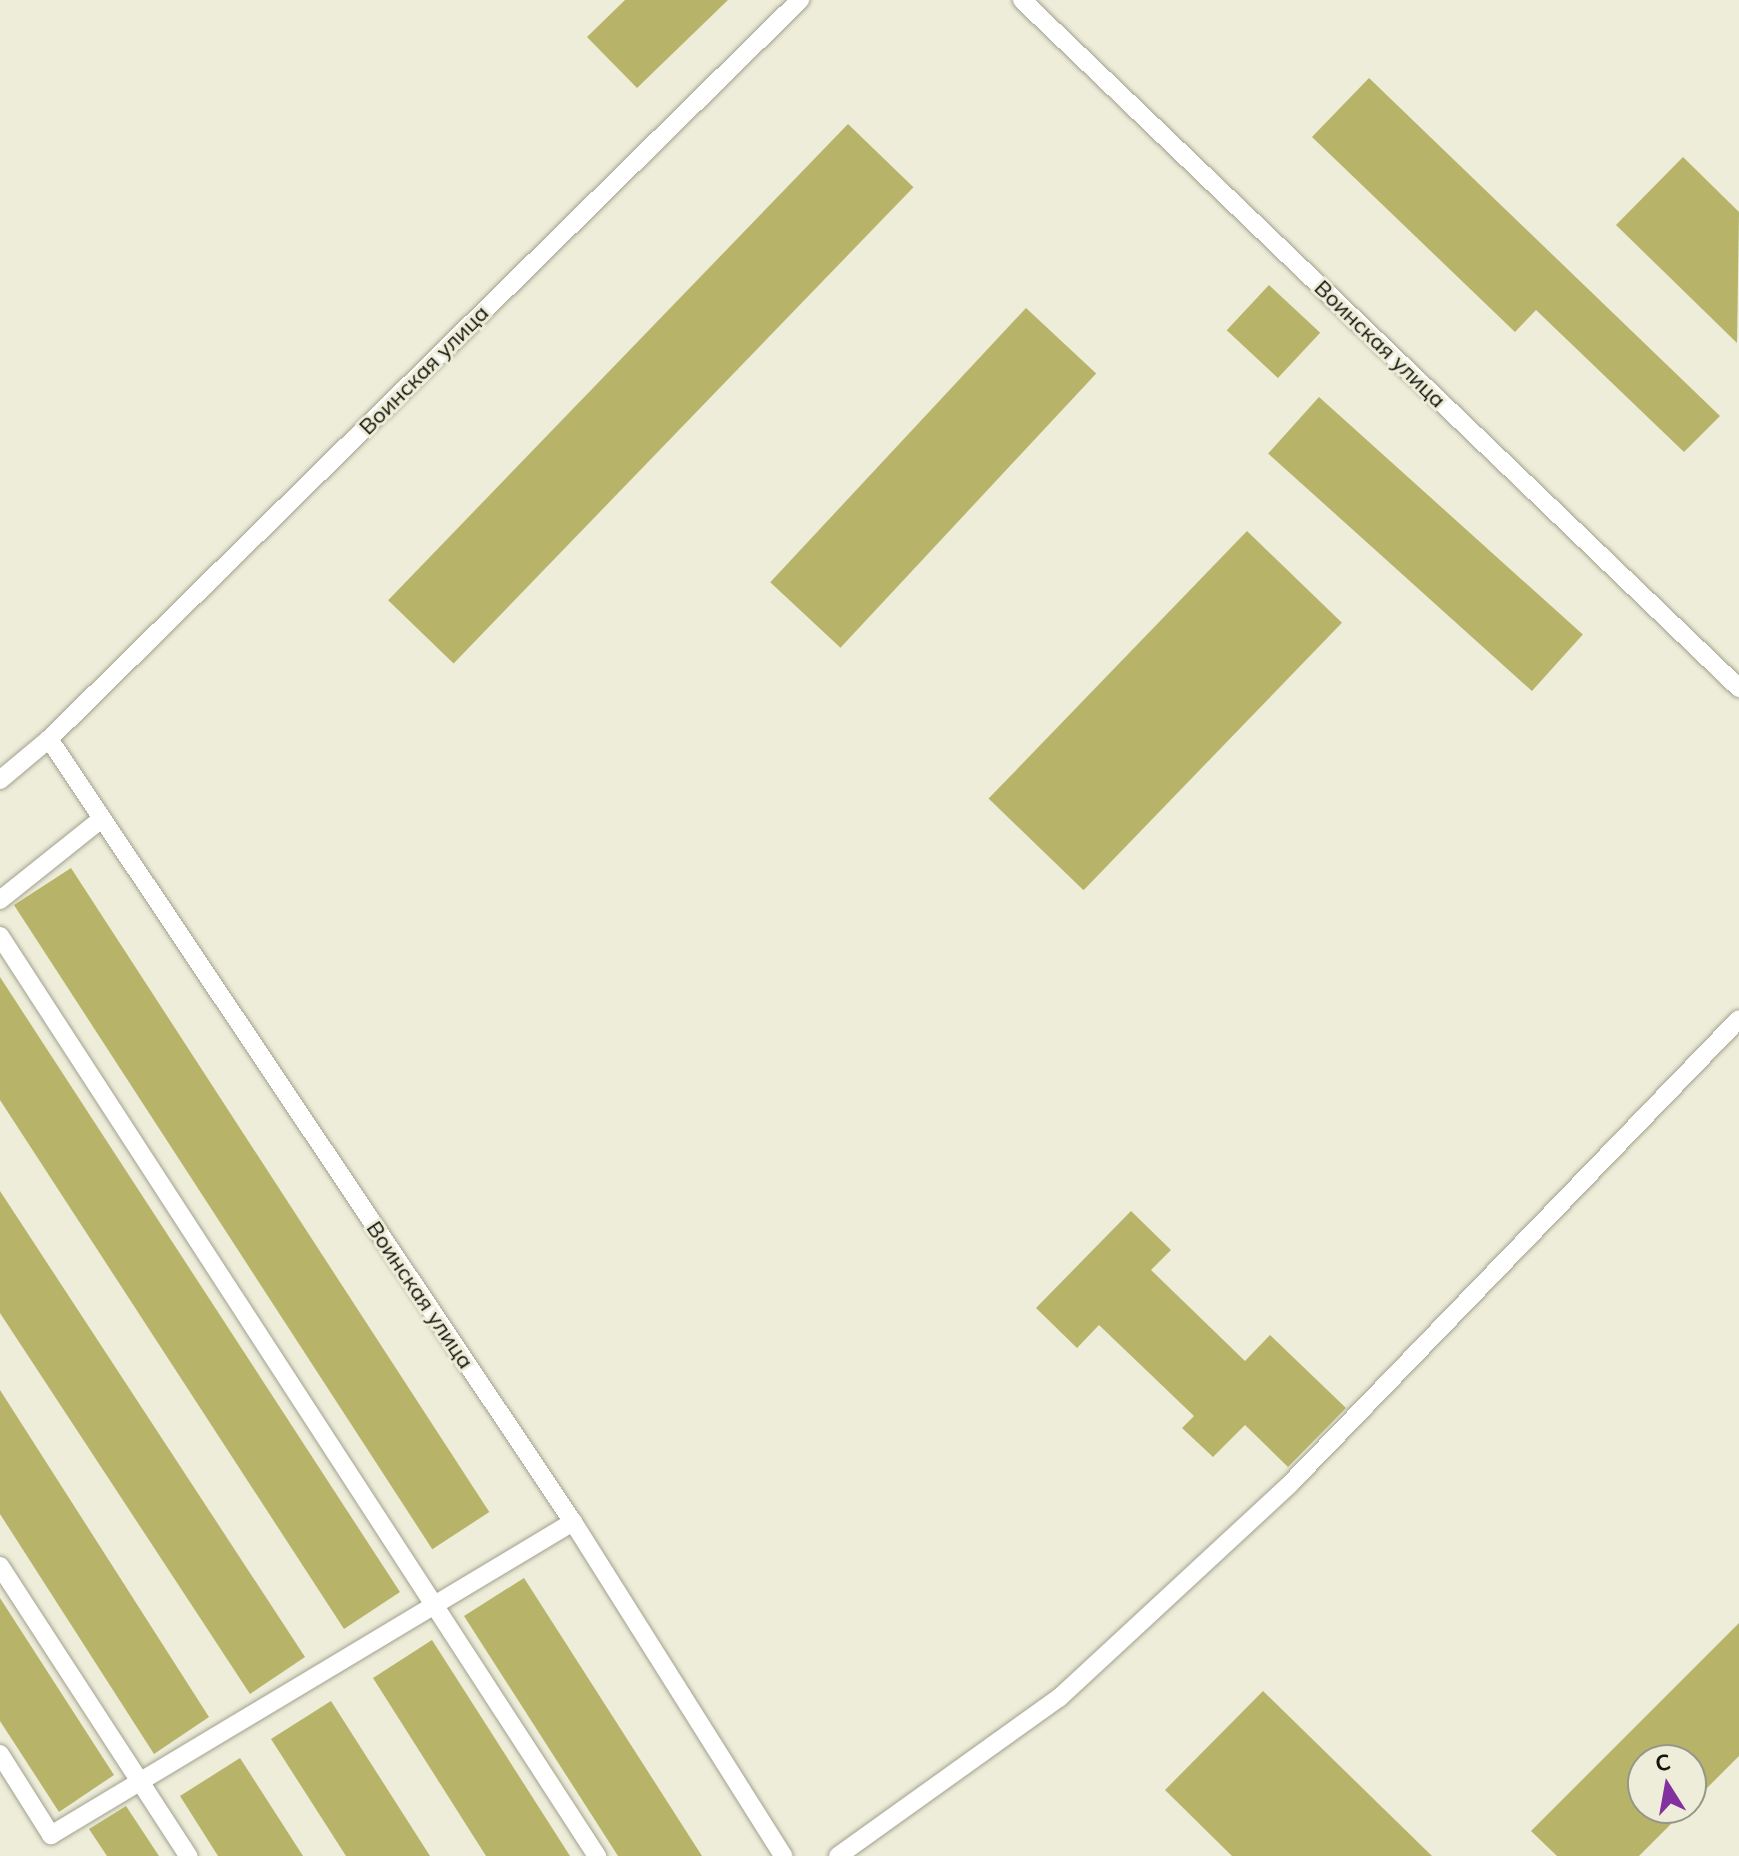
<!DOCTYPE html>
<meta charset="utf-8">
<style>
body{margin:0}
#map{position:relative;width:1739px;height:1856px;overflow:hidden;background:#ededd9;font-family:Mulish,sans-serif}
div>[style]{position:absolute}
.building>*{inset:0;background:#b7b46a;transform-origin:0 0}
.roads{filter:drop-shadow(0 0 2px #a2a18f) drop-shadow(0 0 2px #a2a18f)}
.service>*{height:18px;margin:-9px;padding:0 9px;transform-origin:9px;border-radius:9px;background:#fff}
span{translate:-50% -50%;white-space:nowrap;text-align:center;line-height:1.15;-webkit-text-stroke:6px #ededd9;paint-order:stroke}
.street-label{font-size:22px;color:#15150e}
.north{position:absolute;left:1627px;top:1744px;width:80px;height:80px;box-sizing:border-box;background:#ededd9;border:2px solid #979788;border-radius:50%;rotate:349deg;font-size:22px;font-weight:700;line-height:32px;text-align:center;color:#15150e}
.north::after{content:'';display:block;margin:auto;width:28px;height:36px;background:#8431a0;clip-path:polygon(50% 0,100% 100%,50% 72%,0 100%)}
</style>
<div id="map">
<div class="building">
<i style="clip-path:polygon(625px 0,728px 0,637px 88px,587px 37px)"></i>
<i style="clip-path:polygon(1369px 78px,1720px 416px,1684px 452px,1536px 310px,1515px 332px,1312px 137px)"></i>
<i style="left:848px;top:124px;width:91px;height:662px;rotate:44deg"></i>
<i style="clip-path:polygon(1683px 157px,1739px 212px,1737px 343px,1616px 225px)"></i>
<i style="left:1269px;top:285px;width:70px;height:62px;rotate:43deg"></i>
<i style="left:1026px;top:308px;width:96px;height:375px;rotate:43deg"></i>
<i style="left:1319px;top:397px;width:355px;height:76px;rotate:42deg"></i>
<i style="left:1247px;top:531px;width:132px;height:372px;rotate:44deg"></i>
<i style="left:71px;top:868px;width:768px;height:68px;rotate:57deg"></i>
<i style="clip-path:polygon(0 977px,400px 1592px,344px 1629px,0 1100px)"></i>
<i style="clip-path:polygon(0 1191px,305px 1657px,250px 1694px,0 1313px)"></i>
<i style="clip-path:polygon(1131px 1211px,1171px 1250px,1151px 1270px,1245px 1361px,1270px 1335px,1346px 1408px,1288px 1467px,1245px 1425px,1213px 1457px,1182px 1428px,1194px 1416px,1099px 1325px,1077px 1348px,1036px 1308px)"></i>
<i style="clip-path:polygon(0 1390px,209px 1717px,154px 1754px,0 1514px)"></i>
<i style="clip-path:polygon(524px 1578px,702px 1856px,618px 1856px,464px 1616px)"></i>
<i style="clip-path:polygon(0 1598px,114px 1775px,59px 1812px,0 1721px)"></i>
<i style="clip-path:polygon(1739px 1623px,1739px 1756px,1691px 1804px,1691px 1760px,1643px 1760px,1643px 1808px,1687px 1808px,1639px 1856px,1557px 1856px,1531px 1831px)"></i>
<i style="clip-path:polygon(432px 1640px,570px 1856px,486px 1856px,373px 1678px)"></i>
<i style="clip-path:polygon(1263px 1691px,1432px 1856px,1232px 1856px,1165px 1790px)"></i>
<i style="clip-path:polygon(331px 1701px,430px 1856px,346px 1856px,271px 1739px)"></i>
<i style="clip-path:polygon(240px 1758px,303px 1856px,218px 1856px,180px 1796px)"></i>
<i style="clip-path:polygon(126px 1806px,159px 1856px,107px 1856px,89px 1829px)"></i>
</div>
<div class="roads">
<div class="service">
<i style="left:1022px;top:0;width:994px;rotate:43.82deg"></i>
<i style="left:49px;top:739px;width:942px;rotate:56.21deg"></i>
<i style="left:573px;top:1522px;width:395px;rotate:57.8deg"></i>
<i style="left:0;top:780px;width:64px;rotate:-39.9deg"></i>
<i style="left:49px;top:739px;width:1054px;rotate:-44.54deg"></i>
<i style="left:0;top:900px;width:127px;rotate:-38.6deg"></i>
<i style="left:0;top:936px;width:1097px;rotate:57.02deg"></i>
<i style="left:0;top:1566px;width:346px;rotate:57deg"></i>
<i style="left:0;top:1754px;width:96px;rotate:57.8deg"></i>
<i style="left:51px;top:1835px;width:609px;rotate:-30.95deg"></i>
<i style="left:838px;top:1856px;width:272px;rotate:-35.6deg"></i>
<i style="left:1059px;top:1698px;width:315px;rotate:-42.8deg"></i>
<i style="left:1290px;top:1484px;width:646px;rotate:-46deg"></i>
</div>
</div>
<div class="street-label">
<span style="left:1380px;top:344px;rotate:44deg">Воинская улица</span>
<span style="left:424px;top:370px;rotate:-45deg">Воинская улица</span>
<span style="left:420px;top:1295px;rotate:56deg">Воинская улица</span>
</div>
<div class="north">С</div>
</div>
